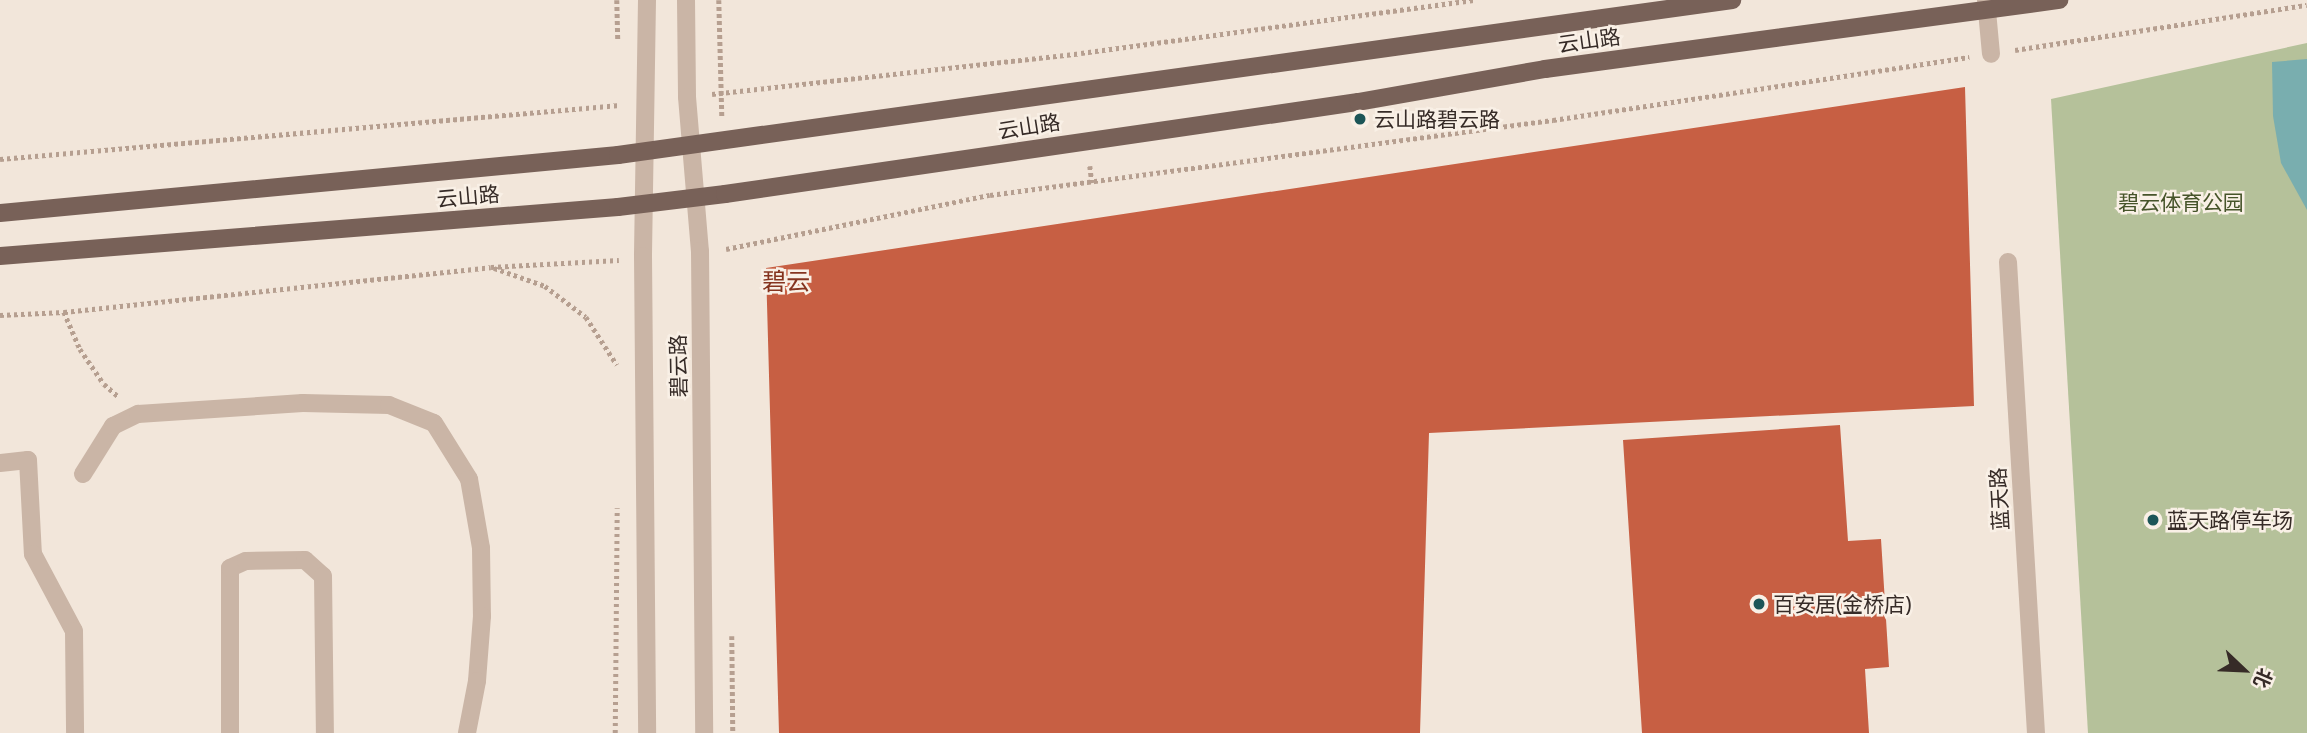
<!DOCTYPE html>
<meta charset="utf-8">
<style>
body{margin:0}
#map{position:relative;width:2307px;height:733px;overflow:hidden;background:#f2e6da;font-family:"Noto Sans","Noto Sans SC",sans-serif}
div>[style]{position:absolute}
.green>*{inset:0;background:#b5c19a}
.water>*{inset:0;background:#79aeaf}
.building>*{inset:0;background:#c75f43}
.path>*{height:4.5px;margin-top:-2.25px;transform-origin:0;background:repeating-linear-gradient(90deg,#b69f90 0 3.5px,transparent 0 7px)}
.minor>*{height:18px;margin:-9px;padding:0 9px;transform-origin:9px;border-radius:9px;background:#cab5a6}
.major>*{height:18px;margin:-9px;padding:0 9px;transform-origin:9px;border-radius:9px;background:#786158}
.dots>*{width:19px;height:19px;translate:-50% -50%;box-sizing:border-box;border:4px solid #f9f0e6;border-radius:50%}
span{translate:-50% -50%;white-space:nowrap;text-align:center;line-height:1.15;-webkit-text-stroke:5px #f9f0e6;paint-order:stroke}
.street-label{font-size:21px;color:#362b27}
.poi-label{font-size:21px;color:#362b27}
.left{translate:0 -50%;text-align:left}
.park-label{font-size:21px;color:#46542a}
.quarter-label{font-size:24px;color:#85341f}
.north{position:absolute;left:2209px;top:635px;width:70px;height:70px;-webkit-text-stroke:5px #f9f0e6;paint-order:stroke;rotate:113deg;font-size:19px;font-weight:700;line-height:28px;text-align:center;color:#362b27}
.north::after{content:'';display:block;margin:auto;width:24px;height:32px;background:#362b27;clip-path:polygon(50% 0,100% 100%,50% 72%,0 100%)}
</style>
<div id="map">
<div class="green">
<i style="clip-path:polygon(2307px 43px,2307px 733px,2088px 733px,2051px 99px)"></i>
</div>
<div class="water">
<i style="clip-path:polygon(2307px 59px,2307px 210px,2281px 163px,2273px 116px,2272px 62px)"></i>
</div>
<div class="building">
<i style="clip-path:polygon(1965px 87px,1974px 406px,1429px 433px,1420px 733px,779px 733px,766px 268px)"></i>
<i style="clip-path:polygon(1840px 425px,1848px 541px,1881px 539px,1889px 667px,1865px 669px,1869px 733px,1642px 733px,1623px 440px)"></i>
</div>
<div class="path">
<i style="left:617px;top:0;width:41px;rotate:88.6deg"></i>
<i style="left:719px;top:0;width:116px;rotate:88.5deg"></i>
<i style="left:2015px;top:50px;width:295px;rotate:-8.8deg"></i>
<i style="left:712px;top:94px;width:371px;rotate:-6.3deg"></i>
<i style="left:1081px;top:53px;width:398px;rotate:-7.7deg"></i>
<i style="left:0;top:159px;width:622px;rotate:-4.98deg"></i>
<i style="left:1090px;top:166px;width:17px;rotate:83deg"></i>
<i style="left:726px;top:249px;width:269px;rotate:-11.6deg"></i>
<i style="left:990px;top:195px;width:568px;rotate:-7.59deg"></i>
<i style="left:1553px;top:120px;width:421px;rotate:-8.6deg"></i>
<i style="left:494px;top:268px;width:54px;rotate:19.4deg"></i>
<i style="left:545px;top:286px;width:51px;rotate:37.1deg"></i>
<i style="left:586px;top:317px;width:57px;rotate:57.1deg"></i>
<i style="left:64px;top:312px;width:40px;rotate:66.6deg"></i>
<i style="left:80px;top:349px;width:42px;rotate:55.6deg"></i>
<i style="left:104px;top:384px;width:20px;rotate:41deg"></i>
<i style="left:0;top:315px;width:64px;rotate:-2.7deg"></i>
<i style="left:64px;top:312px;width:429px;rotate:-6deg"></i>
<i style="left:491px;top:267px;width:128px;rotate:-3.1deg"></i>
<i style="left:732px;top:636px;width:97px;rotate:89.4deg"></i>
<i style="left:615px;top:733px;width:225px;rotate:-89.5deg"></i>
</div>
<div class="minor">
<i style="left:647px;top:0;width:256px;rotate:90.9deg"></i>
<i style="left:643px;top:256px;width:477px;rotate:89.5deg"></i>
<i style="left:686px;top:0;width:97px;rotate:89.4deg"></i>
<i style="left:687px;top:97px;width:155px;rotate:85.2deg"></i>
<i style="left:700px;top:251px;width:482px;rotate:89.5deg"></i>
<i style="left:1986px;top:0;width:54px;rotate:84.7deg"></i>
<i style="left:2008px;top:262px;width:472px;rotate:86.6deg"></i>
<i style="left:0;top:463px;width:28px;rotate:-6deg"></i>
<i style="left:28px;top:460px;width:94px;rotate:87deg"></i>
<i style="left:33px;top:554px;width:87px;rotate:62deg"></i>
<i style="left:74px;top:631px;width:102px;rotate:89.4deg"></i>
<i style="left:83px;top:474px;width:57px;rotate:-58deg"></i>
<i style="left:113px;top:426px;width:28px;rotate:-26deg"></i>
<i style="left:138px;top:414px;width:165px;rotate:-3.8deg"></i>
<i style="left:303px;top:403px;width:86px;rotate:1.3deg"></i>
<i style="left:389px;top:405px;width:48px;rotate:21.8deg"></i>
<i style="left:434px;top:423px;width:66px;rotate:58deg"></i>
<i style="left:469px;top:479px;width:70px;rotate:80.1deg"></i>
<i style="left:481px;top:548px;width:68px;rotate:89.2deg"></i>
<i style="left:482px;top:616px;width:65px;rotate:94.4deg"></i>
<i style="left:477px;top:681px;width:53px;rotate:100.9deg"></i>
<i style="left:230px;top:733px;width:165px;rotate:-90deg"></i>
<i style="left:230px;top:568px;width:17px;rotate:-24deg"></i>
<i style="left:246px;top:561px;width:59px;rotate:-1deg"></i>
<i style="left:305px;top:560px;width:24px;rotate:42deg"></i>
<i style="left:323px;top:576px;width:157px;rotate:89.3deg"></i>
</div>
<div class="major">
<i style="left:0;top:213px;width:621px;rotate:-5.36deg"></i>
<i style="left:618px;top:155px;width:1125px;rotate:-7.92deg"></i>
<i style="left:0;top:256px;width:620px;rotate:-4.53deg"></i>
<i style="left:618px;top:207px;width:108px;rotate:-6.9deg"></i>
<i style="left:725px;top:194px;width:640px;rotate:-8.27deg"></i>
<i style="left:1358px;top:102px;width:190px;rotate:-10deg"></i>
<i style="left:1545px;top:69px;width:519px;rotate:-7.65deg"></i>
</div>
<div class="dots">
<i style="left:1360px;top:119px;background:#1c5557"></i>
<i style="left:2153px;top:520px;background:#1c5557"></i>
<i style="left:1759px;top:604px;background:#1c5557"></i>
</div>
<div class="street-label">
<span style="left:1589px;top:40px;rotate:-8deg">云山路</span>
<span style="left:1029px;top:126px;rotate:-9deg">云山路</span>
<span style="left:468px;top:196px;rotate:-5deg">云山路</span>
<span style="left:678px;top:366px;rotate:-91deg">碧云路</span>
<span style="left:1999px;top:499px;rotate:-93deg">蓝天路</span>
</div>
<div class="poi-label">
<span class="left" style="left:1374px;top:119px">云山路碧云路</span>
<span class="left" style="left:2167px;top:520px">蓝天路停车场</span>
<span class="left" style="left:1773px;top:604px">百安居(金桥店)</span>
</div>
<div class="park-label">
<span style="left:2181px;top:202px">碧云体育公园</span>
</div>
<div class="quarter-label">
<span style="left:786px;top:281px">碧云</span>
</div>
<div class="north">北</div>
</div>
